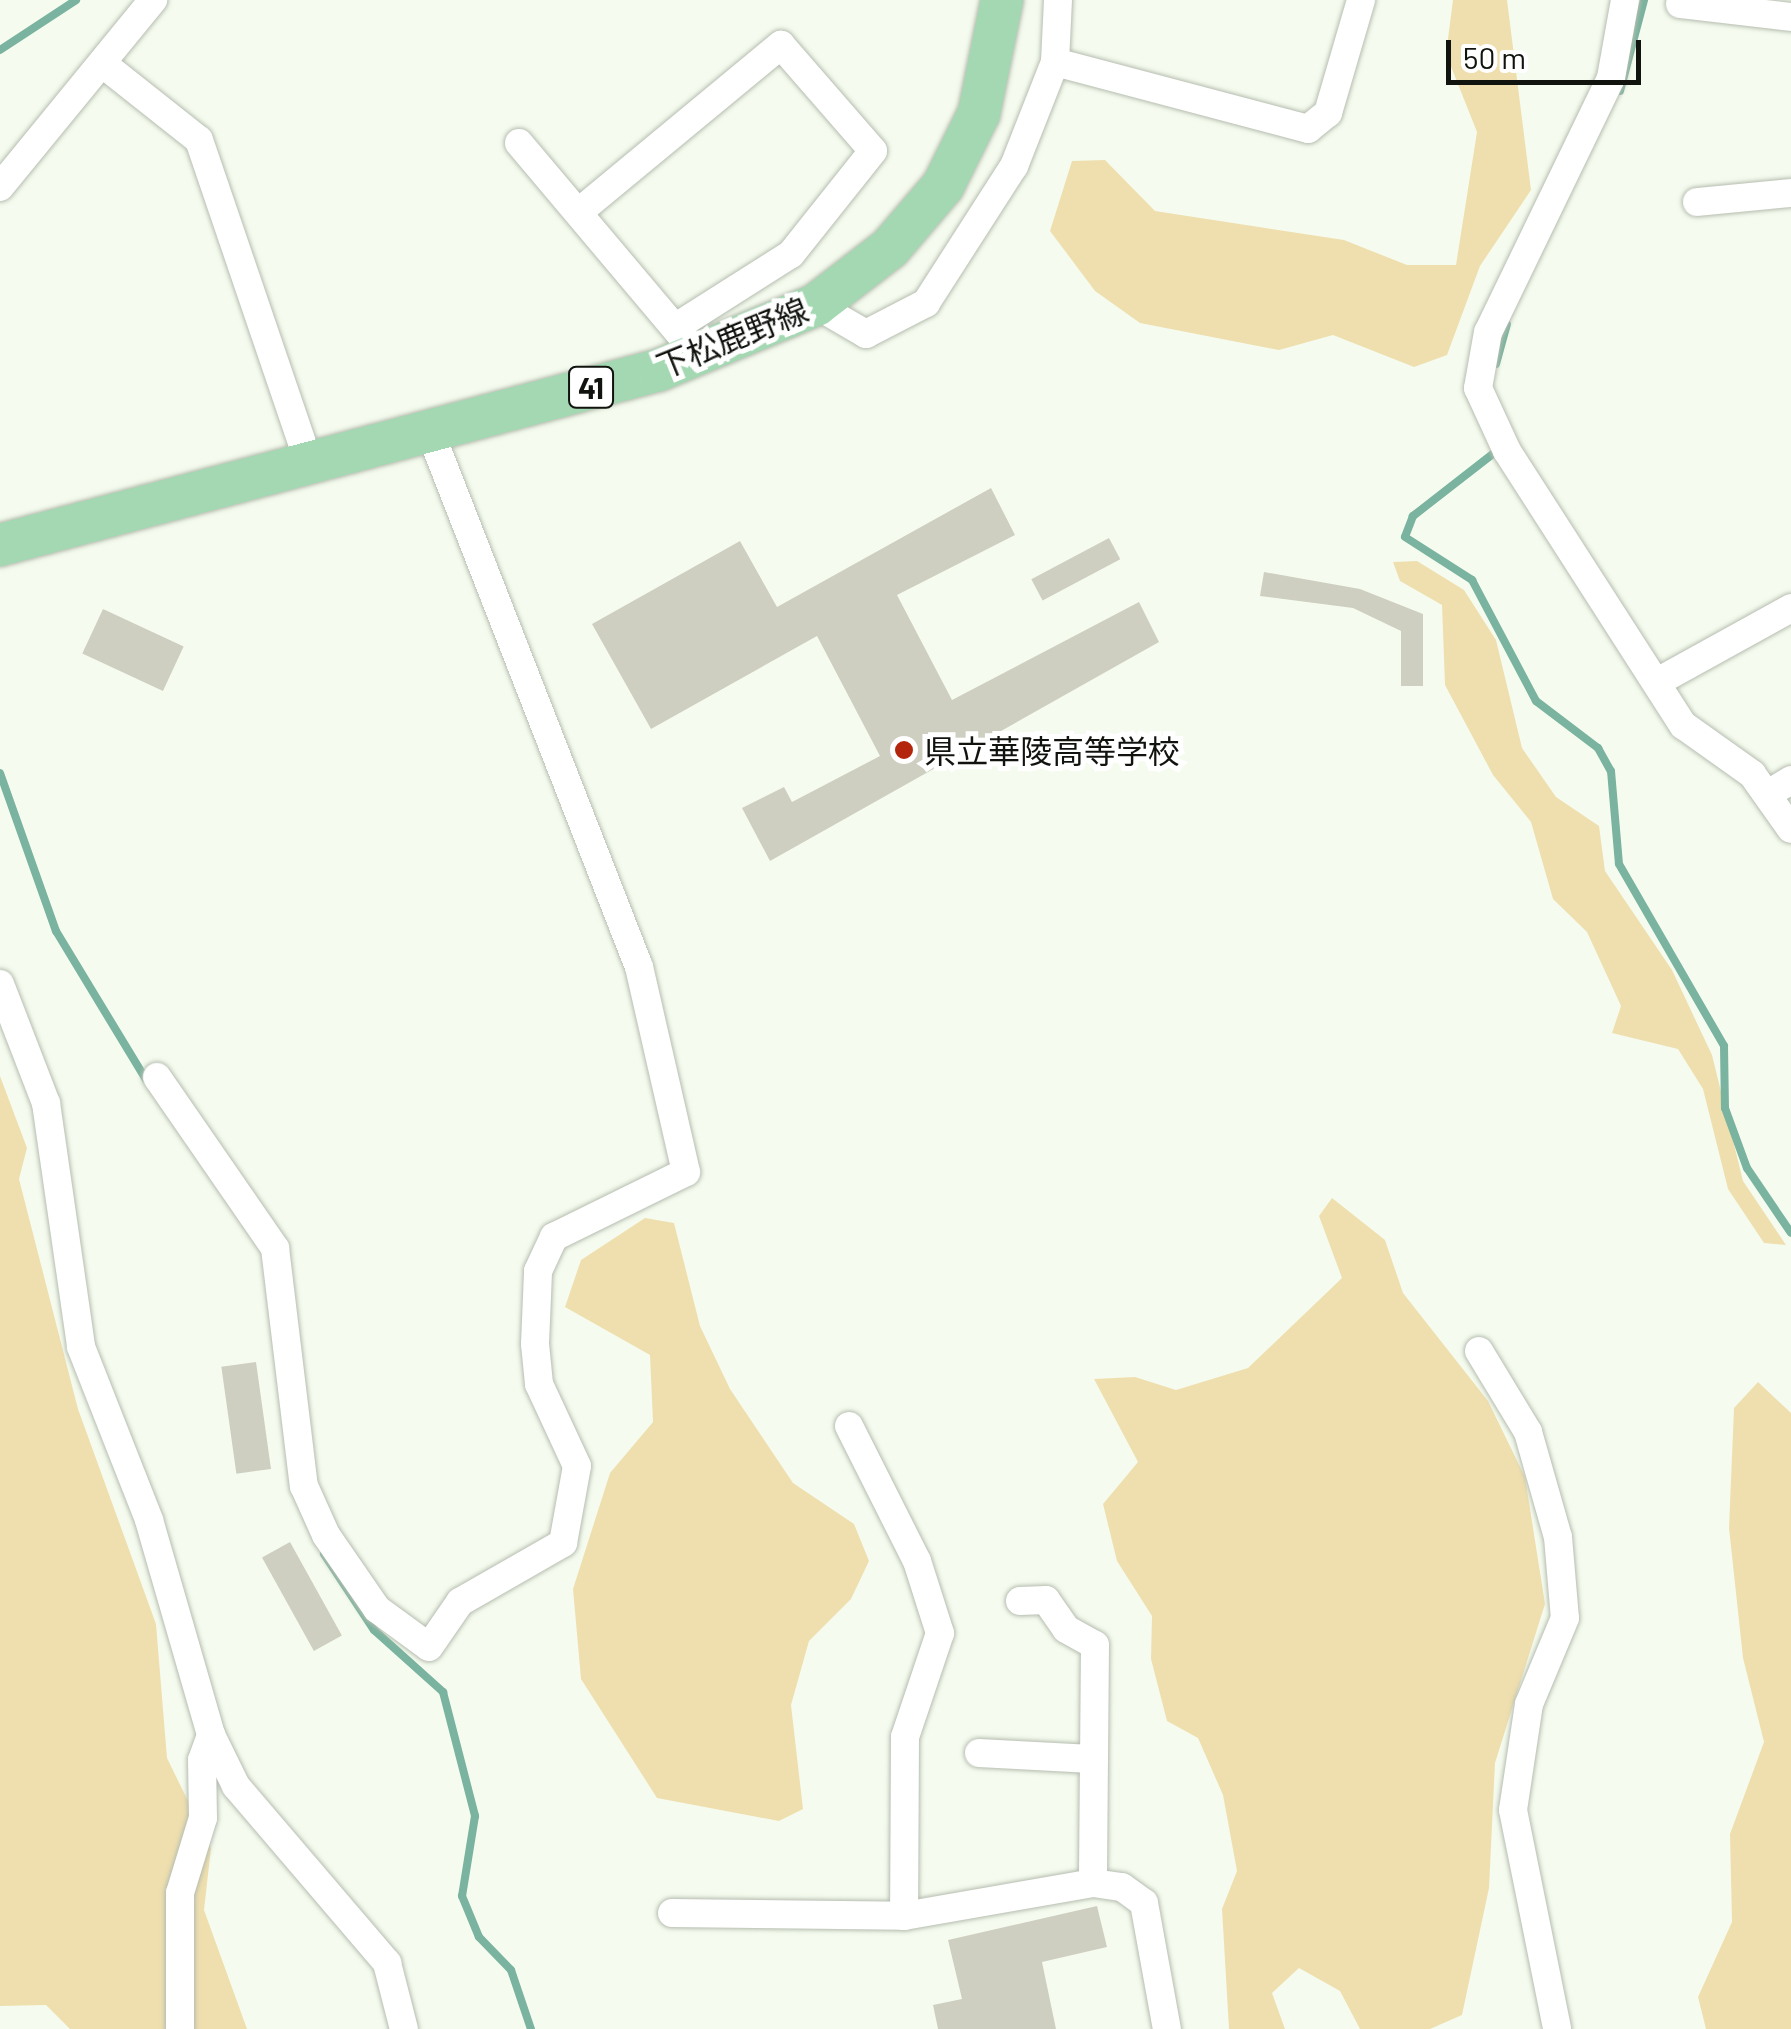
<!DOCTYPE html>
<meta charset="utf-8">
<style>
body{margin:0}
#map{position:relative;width:1791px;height:2029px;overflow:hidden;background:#f5fcef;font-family:Barlow,"Noto Sans JP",sans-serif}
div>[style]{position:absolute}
.green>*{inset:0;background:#efdfaf}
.stream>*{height:8px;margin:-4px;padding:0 4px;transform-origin:4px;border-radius:4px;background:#7ab39f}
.building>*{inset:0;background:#cecfc1;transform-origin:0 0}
.roads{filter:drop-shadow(0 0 2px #b6bdb0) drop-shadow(0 0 2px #b6bdb0)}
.street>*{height:28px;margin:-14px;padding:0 14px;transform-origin:14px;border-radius:14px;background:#fff}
.primary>*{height:42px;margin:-21px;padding:0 21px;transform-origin:21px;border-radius:21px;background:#a4d8b2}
.dots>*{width:28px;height:28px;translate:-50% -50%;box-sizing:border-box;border:5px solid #fff;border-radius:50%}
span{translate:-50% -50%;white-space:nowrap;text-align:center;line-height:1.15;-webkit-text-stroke:10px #fff;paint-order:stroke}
.shield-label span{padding:2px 8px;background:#fff;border:2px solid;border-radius:8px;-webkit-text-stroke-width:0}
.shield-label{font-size:30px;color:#10130e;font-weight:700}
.street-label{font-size:32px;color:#10130e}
.poi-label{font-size:32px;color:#10130e}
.left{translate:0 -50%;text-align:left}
.scale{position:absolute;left:1446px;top:40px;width:195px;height:45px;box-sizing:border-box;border:5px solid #10130e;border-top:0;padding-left:12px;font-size:30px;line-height:35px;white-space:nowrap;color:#10130e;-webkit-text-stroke:8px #fff;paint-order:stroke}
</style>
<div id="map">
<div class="green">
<i style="clip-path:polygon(1453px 0,1507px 0,1531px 190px,1480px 266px,1447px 355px,1414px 367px,1333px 335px,1279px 350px,1140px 323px,1095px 291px,1050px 231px,1072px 161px,1105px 160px,1155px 211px,1344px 240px,1407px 265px,1456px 265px,1477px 132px,1446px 54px)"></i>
<i style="clip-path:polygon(1417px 561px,1464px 590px,1496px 640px,1522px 748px,1556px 797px,1599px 826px,1605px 871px,1672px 970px,1712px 1055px,1743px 1181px,1786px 1245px,1764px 1243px,1728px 1189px,1703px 1089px,1678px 1049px,1612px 1033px,1621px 1006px,1587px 932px,1553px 899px,1531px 822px,1493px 775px,1445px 685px,1442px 605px,1400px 581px,1393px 562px)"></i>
<i style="clip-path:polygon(0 1076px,27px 1148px,19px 1179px,78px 1409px,156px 1624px,167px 1758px,211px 1848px,204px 1910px,247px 2029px,70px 2029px,46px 2005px,0 2006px)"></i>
<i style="clip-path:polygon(1332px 1198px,1385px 1240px,1403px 1293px,1488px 1401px,1525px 1477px,1545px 1604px,1495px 1763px,1489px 1888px,1462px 2015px,1430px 2029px,1360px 2029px,1340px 1991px,1299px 1968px,1272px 1993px,1285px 2029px,1229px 2029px,1222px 1909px,1237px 1871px,1223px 1795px,1198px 1738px,1167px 1721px,1151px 1659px,1152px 1616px,1117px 1561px,1103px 1504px,1138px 1462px,1094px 1379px,1135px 1377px,1176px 1390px,1248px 1368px,1342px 1278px,1319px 1216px)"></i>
<i style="clip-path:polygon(645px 1218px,674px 1223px,700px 1326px,730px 1389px,793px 1483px,854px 1524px,869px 1561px,851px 1599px,809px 1641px,791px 1705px,803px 1809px,779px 1821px,657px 1798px,581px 1679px,573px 1589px,610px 1473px,653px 1422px,650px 1355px,565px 1307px,581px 1260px)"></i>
<i style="clip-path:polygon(1758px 1382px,1791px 1413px,1791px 2029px,1706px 2029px,1698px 1997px,1732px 1922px,1730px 1834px,1764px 1742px,1743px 1658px,1729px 1528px,1734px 1408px)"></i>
</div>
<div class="stream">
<i style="left:0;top:50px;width:91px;rotate:-33.3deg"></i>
<i style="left:1620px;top:91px;width:94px;rotate:-75.2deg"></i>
<i style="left:1496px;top:364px;width:41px;rotate:-74.6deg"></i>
<i style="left:1494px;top:453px;width:103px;rotate:142.1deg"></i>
<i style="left:1413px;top:516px;width:22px;rotate:111deg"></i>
<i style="left:1405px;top:537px;width:80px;rotate:32.7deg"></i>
<i style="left:1472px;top:580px;width:137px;rotate:62.1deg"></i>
<i style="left:1536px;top:701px;width:78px;rotate:37.2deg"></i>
<i style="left:1598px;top:748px;width:26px;rotate:61deg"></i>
<i style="left:1611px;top:771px;width:93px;rotate:85.1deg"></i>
<i style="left:1619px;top:864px;width:210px;rotate:60deg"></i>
<i style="left:1724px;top:1046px;width:62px;rotate:89.1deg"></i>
<i style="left:1725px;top:1108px;width:64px;rotate:69.9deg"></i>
<i style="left:1747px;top:1168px;width:78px;rotate:55.9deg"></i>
<i style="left:0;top:773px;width:168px;rotate:70.5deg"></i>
<i style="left:56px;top:931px;width:175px;rotate:58.8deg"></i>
<i style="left:324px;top:1554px;width:91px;rotate:56.7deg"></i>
<i style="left:374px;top:1630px;width:93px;rotate:41.9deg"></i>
<i style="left:443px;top:1692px;width:128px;rotate:75.5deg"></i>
<i style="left:475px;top:1816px;width:81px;rotate:99.2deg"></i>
<i style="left:462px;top:1896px;width:44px;rotate:67.5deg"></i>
<i style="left:479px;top:1937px;width:46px;rotate:45.9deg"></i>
<i style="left:511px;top:1970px;width:62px;rotate:71.3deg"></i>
</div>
<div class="building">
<i style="clip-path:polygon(991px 488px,1015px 535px,897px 595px,952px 700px,1139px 602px,1159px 642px,770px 861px,742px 808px,784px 787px,792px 802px,880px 756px,817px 636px,651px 729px,592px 624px,740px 541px,777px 607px)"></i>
<i style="left:1109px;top:538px;width:24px;height:88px;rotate:62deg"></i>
<i style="clip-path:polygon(1264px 572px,1360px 589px,1423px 614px,1423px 686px,1401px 686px,1401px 631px,1353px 608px,1260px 596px)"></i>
<i style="left:103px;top:609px;width:89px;height:49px;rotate:25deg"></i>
<i style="left:256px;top:1362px;width:108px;height:35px;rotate:82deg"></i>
<i style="left:290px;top:1542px;width:107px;height:32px;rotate:61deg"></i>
<i style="clip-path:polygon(1097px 1906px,1107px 1947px,1042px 1962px,1056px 2029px,938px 2029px,933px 2005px,962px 1999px,948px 1940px)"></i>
</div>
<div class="roads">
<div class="street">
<i style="left:1058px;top:0;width:62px;rotate:92.8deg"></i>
<i style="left:1055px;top:62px;width:262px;rotate:14.8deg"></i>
<i style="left:1308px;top:129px;width:26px;rotate:-39deg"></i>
<i style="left:1328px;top:113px;width:118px;rotate:-73.7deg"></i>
<i style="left:1625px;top:0;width:79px;rotate:100.2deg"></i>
<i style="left:1611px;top:78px;width:282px;rotate:115.8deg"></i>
<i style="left:1488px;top:332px;width:57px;rotate:100.1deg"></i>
<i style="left:1478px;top:388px;width:69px;rotate:65.3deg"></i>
<i style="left:1507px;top:451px;width:326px;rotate:57.3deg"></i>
<i style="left:1683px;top:725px;width:85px;rotate:35.4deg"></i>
<i style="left:1752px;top:774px;width:67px;rotate:54.7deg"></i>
<i style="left:1680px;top:4px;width:112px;rotate:6.7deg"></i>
<i style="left:103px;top:64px;width:122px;rotate:38.4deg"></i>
<i style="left:199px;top:140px;width:338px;rotate:71.2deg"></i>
<i style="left:519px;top:143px;width:258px;rotate:49.9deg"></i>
<i style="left:0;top:187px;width:242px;rotate:-50.7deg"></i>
<i style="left:1697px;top:202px;width:94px;rotate:-5.5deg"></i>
<i style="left:580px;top:211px;width:261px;rotate:-39.6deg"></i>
<i style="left:781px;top:45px;width:140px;rotate:49deg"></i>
<i style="left:873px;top:151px;width:132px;rotate:128.5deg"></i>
<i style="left:791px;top:254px;width:133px;rotate:147.6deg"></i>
<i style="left:816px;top:305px;width:58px;rotate:30.1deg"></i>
<i style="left:866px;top:334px;width:68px;rotate:-27.3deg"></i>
<i style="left:926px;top:303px;width:163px;rotate:-57.3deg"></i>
<i style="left:1014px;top:166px;width:112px;rotate:-68.5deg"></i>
<i style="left:1659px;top:681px;width:151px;rotate:-28.9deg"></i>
<i style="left:1768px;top:794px;width:27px;rotate:-31deg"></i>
<i style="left:0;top:984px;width:128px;rotate:68.9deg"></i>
<i style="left:46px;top:1103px;width:246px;rotate:81.8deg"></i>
<i style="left:81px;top:1347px;width:186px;rotate:68.5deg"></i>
<i style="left:149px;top:1520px;width:224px;rotate:73.9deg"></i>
<i style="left:211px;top:1735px;width:57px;rotate:63.9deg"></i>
<i style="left:236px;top:1786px;width:233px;rotate:49.5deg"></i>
<i style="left:387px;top:1963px;width:68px;rotate:75.6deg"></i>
<i style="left:157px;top:1077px;width:208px;rotate:55.4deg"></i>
<i style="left:275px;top:1248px;width:240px;rotate:83.1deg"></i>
<i style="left:304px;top:1486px;width:54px;rotate:65.8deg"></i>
<i style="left:326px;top:1535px;width:90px;rotate:55.4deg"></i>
<i style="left:377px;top:1609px;width:64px;rotate:36.2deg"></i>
<i style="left:429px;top:1647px;width:55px;rotate:-55.4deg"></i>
<i style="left:460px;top:1602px;width:119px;rotate:-29.8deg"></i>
<i style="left:563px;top:1543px;width:78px;rotate:-79.7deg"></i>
<i style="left:577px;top:1466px;width:90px;rotate:-114.9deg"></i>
<i style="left:539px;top:1384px;width:40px;rotate:-95.7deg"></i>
<i style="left:535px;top:1344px;width:73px;rotate:-87.6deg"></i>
<i style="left:538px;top:1271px;width:38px;rotate:-65deg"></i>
<i style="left:554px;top:1237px;width:147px;rotate:-26.2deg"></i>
<i style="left:686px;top:1172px;width:210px;rotate:-102.9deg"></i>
<i style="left:639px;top:967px;width:578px;rotate:-111.32deg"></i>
<i style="left:1479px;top:1351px;width:95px;rotate:58.8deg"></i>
<i style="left:1528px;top:1432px;width:109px;rotate:74.1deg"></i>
<i style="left:1558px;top:1537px;width:81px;rotate:85.1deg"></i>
<i style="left:1565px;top:1618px;width:93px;rotate:112.7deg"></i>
<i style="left:1529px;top:1704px;width:107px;rotate:98.6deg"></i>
<i style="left:1513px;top:1810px;width:223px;rotate:78.6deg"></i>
<i style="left:849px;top:1426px;width:151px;rotate:63.3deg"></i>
<i style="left:917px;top:1561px;width:76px;rotate:72.3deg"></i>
<i style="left:940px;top:1633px;width:110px;rotate:108.6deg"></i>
<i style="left:905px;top:1737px;width:179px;rotate:90.3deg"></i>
<i style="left:1020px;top:1601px;width:26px;rotate:-2deg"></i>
<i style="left:1046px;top:1600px;width:35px;rotate:55deg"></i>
<i style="left:1066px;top:1629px;width:33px;rotate:29deg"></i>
<i style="left:1095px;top:1645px;width:238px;rotate:90.5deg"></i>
<i style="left:979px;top:1753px;width:113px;rotate:3deg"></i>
<i style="left:672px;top:1913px;width:232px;rotate:0.7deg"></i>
<i style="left:904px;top:1916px;width:192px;rotate:-9.9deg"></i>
<i style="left:1093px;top:1883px;width:29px;rotate:8deg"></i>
<i style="left:1122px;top:1887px;width:27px;rotate:36deg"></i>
<i style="left:1144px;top:1903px;width:128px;rotate:79.7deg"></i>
<i style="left:180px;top:2029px;width:136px;rotate:-90deg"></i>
<i style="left:180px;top:1893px;width:78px;rotate:-73deg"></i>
<i style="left:203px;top:1818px;width:58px;rotate:-91deg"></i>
<i style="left:202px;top:1760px;width:27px;rotate:-70deg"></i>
</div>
<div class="primary">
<i style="left:0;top:545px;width:682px;rotate:-14.87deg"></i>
<i style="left:659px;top:370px;width:170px;rotate:-22.5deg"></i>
<i style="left:816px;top:305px;width:93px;rotate:-37.6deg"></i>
<i style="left:890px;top:248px;width:82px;rotate:-49.5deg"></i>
<i style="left:943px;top:186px;width:81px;rotate:-63.7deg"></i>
<i style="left:979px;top:113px;width:115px;rotate:-78.5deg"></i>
</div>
</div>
<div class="dots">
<i style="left:904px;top:750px;background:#b3260d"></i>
</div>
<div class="shield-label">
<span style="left:591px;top:387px">41</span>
</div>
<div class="street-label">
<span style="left:732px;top:337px;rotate:-22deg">下松鹿野線</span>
</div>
<div class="poi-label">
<span class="left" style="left:924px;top:750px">県立華陵高等学校</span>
</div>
<div class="scale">50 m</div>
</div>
